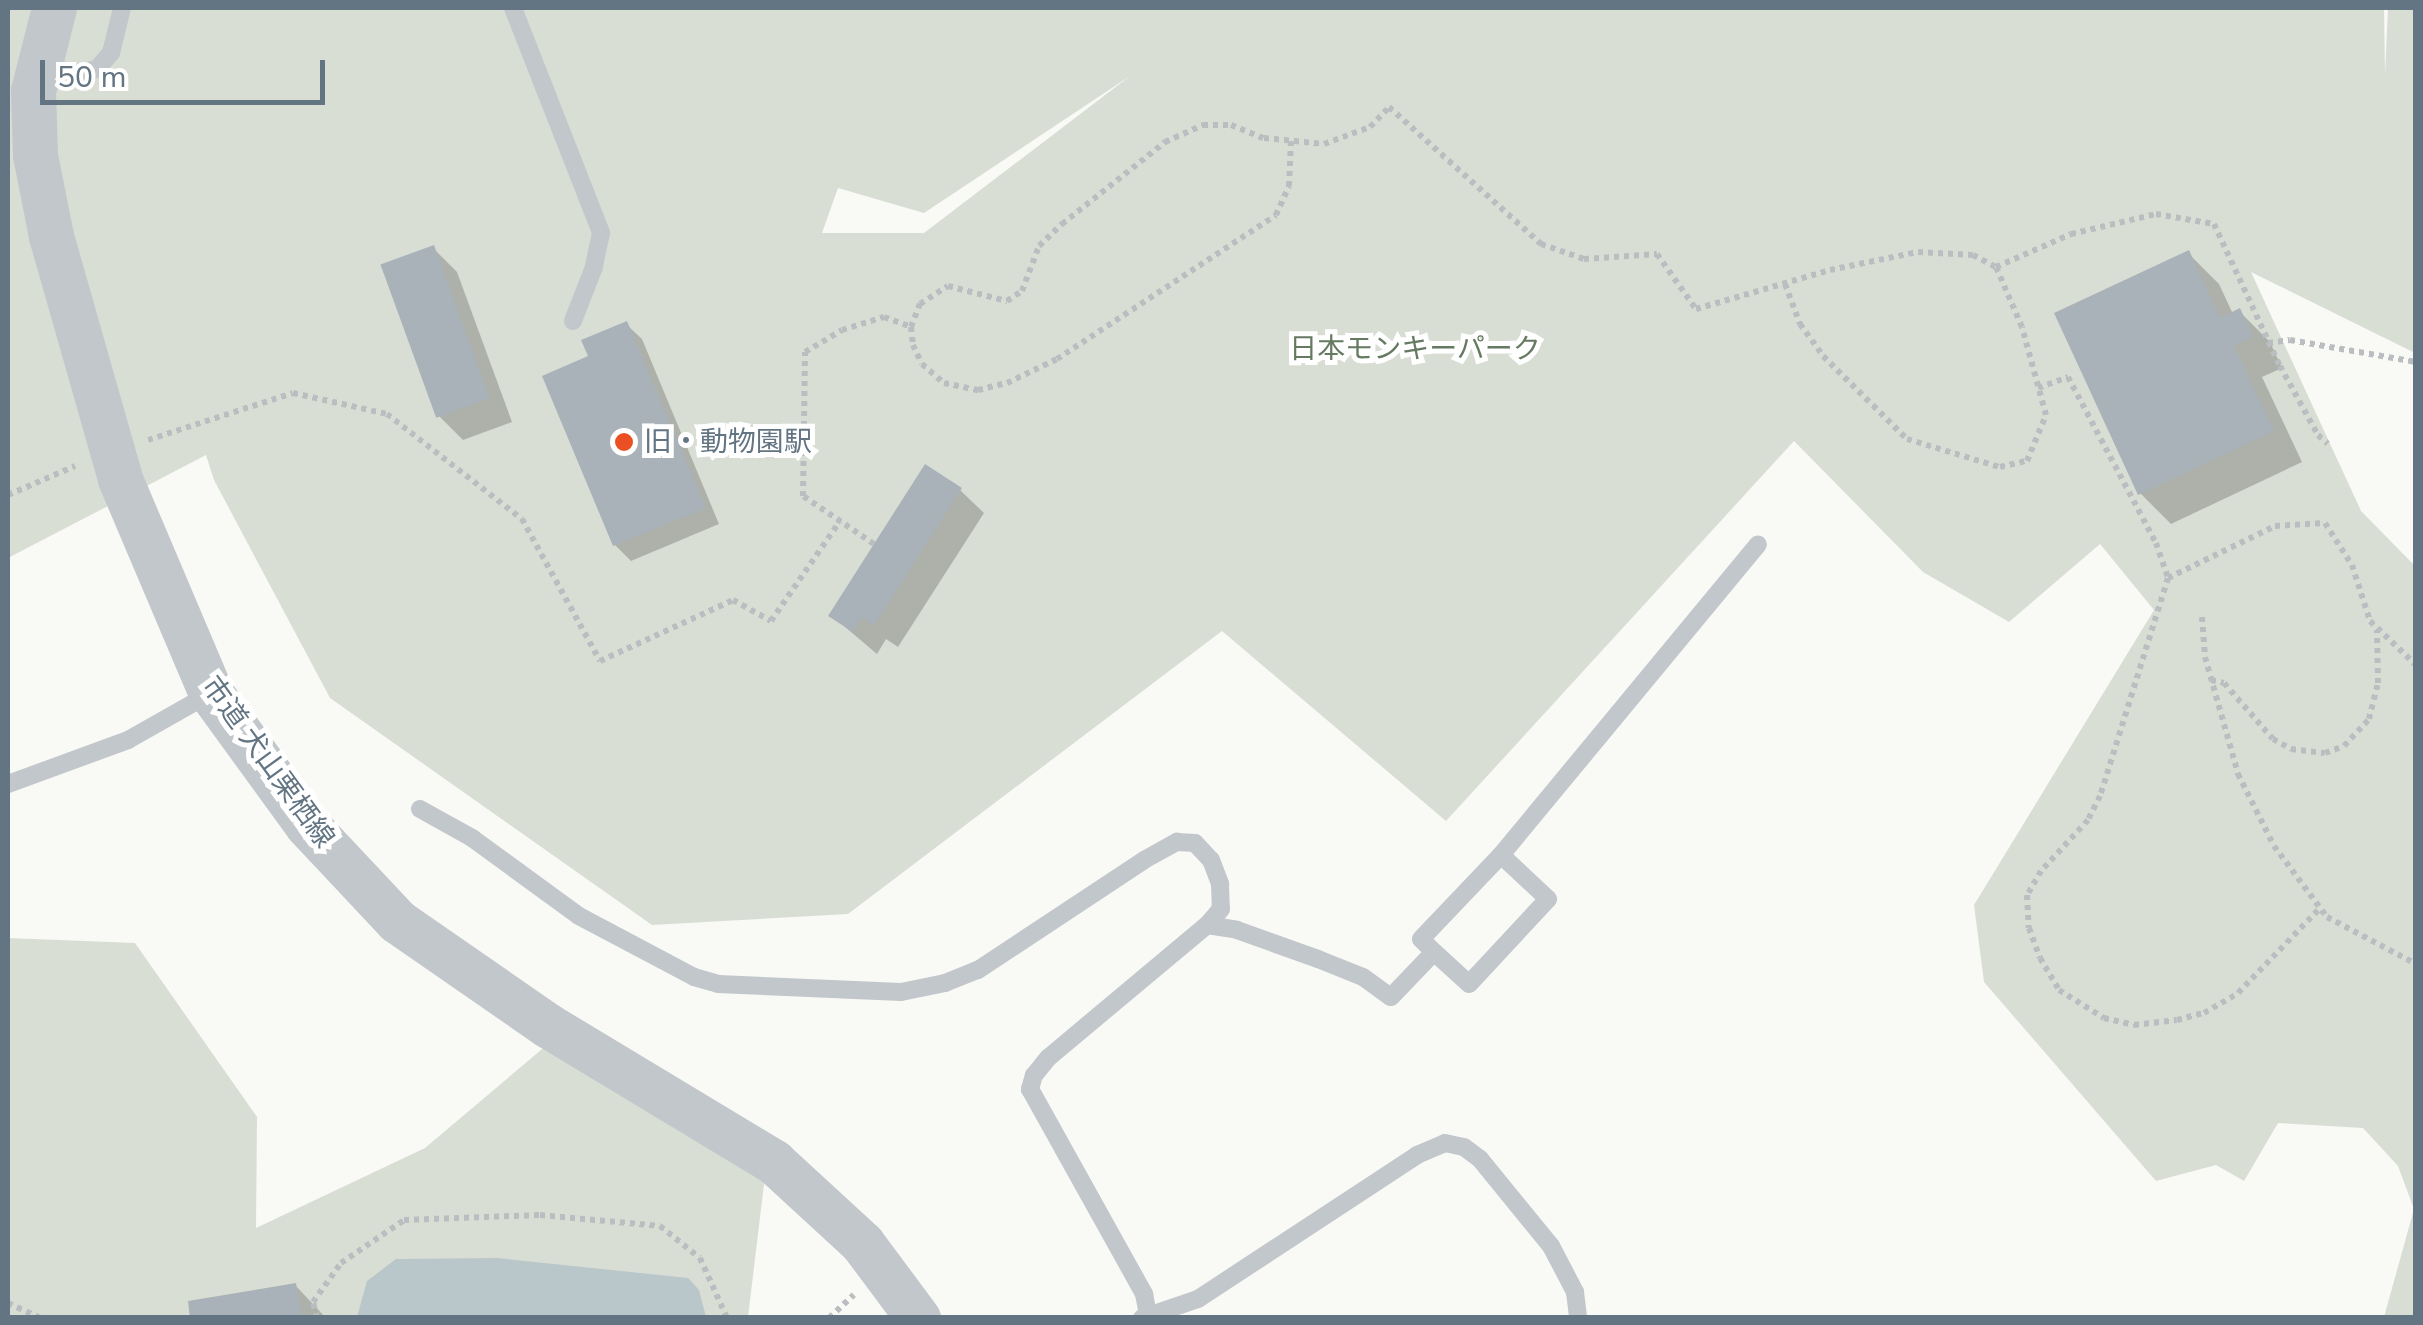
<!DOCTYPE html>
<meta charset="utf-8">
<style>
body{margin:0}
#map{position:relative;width:2423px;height:1325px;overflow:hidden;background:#f9f9f6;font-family:"Nunito Sans","Noto Sans JP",sans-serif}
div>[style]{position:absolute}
.green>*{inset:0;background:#d9ded5}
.water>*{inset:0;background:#b9c6ca}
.shadow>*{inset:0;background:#0003}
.building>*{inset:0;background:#a9b2b9;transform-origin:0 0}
.path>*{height:6px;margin-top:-3px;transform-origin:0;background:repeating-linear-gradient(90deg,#babec1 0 5px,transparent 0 10px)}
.service>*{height:18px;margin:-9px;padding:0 9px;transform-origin:9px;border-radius:9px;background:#c2c7cb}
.tertiary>*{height:45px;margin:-22.5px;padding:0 22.5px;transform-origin:22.5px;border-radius:22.5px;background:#c2c7cb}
.dots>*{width:28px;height:28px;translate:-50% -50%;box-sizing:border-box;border:5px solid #fff;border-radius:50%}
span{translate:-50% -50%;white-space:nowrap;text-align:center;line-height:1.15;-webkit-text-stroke:10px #fff;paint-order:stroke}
.park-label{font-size:28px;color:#667a62}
.poi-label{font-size:28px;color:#637583}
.left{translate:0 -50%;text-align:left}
.street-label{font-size:28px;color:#637583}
.frame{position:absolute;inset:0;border:10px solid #637583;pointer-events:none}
.scale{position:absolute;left:40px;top:60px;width:285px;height:45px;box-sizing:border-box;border:5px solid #637583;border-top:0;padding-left:12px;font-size:30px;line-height:35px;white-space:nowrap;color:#637583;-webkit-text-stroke:8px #fff;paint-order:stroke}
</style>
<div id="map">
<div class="green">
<i style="clip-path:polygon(evenodd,8px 8px,2384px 8px,2385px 75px,2388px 8px,2415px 8px,2415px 353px,2251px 272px,2361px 511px,2415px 566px,2415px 1317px,2384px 1317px,2414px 1209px,2398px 1166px,2363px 1128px,2278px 1123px,2244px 1181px,2216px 1165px,2156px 1181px,1984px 982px,1974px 905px,2154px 610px,2100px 544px,2009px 622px,1923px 572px,1794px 441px,1446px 821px,1222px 631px,848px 914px,652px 925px,330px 698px,214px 480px,206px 455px,8px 558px,8px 8px,1130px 76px,924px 233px,822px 233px,838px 188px,924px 213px,1130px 76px)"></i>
<i style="clip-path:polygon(8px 938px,135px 943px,257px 1117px,256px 1228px,425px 1148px,554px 1039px,765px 1176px,748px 1317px,8px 1318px)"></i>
</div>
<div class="water">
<i style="clip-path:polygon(497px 1258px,688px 1278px,699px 1290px,706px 1317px,357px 1317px,367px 1281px,396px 1259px)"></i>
</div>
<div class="shadow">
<i style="clip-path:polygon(433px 248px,457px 272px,512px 422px,463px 440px,439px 416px)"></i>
<i style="clip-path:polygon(2188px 253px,2219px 284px,2233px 314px,2239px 311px,2270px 342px,2282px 368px,2262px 377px,2302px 462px,2171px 524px,2140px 493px)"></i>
<i style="clip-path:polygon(626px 324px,642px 339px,719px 524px,631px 561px,615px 545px,591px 357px)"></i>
<i style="clip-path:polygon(960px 490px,984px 513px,898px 647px,886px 639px,877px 654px,832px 616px)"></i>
<i style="clip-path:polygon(295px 1285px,326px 1318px,217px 1318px)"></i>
</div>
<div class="building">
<i style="left:434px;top:245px;width:163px;height:57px;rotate:70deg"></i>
<i style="clip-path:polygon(2189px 250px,2220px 318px,2240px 308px,2253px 337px,2234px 346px,2274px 431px,2138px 495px,2054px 313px)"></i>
<i style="clip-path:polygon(627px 321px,706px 508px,613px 546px,542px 376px,588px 356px,581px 340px)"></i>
<i style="clip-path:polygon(925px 464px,962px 488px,874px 625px,862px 618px,853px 632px,828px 616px)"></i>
<i style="clip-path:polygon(296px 1283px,302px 1318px,190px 1318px,188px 1301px)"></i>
</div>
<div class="path">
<i style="left:1785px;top:284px;width:43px;rotate:69.4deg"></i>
<i style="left:1800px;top:324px;width:39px;rotate:54deg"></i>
<i style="left:1823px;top:356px;width:118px;rotate:44.7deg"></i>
<i style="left:1907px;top:439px;width:97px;rotate:16.8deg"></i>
<i style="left:2000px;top:467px;width:28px;rotate:-13deg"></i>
<i style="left:2027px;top:461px;width:50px;rotate:-67.6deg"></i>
<i style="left:2046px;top:415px;width:91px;rotate:-105.3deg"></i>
<i style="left:2022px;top:327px;width:65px;rotate:-113.4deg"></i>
<i style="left:911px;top:327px;width:18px;rotate:84deg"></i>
<i style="left:913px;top:345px;width:21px;rotate:65deg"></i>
<i style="left:922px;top:364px;width:29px;rotate:41deg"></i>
<i style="left:944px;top:383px;width:35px;rotate:12deg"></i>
<i style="left:978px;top:390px;width:30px;rotate:-14deg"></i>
<i style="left:1007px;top:383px;width:55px;rotate:-25.6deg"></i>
<i style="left:1057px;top:359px;width:262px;rotate:-33.3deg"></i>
<i style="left:1276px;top:215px;width:32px;rotate:-66deg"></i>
<i style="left:1289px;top:186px;width:45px;rotate:-87.5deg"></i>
<i style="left:2268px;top:343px;width:22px;rotate:-8deg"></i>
<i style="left:2290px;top:340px;width:128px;rotate:9.9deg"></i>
<i style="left:2038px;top:388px;width:32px;rotate:-20deg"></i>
<i style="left:2068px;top:377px;width:188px;rotate:62.1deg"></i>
<i style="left:2156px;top:543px;width:37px;rotate:71deg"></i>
<i style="left:2168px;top:578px;width:119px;rotate:-25.9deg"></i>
<i style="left:2275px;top:526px;width:50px;rotate:-3.4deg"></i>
<i style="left:2325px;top:523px;width:50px;rotate:57.3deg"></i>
<i style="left:2352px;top:565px;width:59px;rotate:72.2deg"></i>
<i style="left:2370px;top:621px;width:64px;rotate:43.7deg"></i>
<i style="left:148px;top:440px;width:152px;rotate:-18deg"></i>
<i style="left:293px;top:393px;width:96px;rotate:12.6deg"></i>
<i style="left:387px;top:414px;width:171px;rotate:37.9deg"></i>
<i style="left:522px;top:519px;width:162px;rotate:61.2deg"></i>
<i style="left:600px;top:661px;width:146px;rotate:-24.6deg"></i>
<i style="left:733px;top:600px;width:43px;rotate:28.9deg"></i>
<i style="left:771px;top:621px;width:121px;rotate:-55.4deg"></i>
<i style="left:8px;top:495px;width:73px;rotate:-23.4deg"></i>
<i style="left:874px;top:544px;width:86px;rotate:-145.9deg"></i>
<i style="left:803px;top:496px;width:144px;rotate:-89.2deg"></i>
<i style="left:805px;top:352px;width:43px;rotate:-30.7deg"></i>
<i style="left:842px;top:330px;width:44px;rotate:-17.2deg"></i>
<i style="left:884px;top:317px;width:29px;rotate:20deg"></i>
<i style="left:911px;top:327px;width:25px;rotate:-69deg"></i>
<i style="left:920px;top:304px;width:33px;rotate:-33deg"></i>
<i style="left:948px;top:286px;width:61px;rotate:14.3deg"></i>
<i style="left:1007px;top:301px;width:18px;rotate:-34deg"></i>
<i style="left:1022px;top:291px;width:48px;rotate:-69.3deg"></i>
<i style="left:1039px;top:246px;width:32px;rotate:-44deg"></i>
<i style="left:1062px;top:224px;width:132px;rotate:-38.5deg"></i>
<i style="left:1165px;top:142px;width:42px;rotate:-24.1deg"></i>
<i style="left:1203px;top:125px;width:28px"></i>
<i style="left:1231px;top:125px;width:35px;rotate:22deg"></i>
<i style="left:1264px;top:138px;width:60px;rotate:5.7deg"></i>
<i style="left:1324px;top:144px;width:49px;rotate:-20.3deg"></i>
<i style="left:1370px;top:127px;width:28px;rotate:-46deg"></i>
<i style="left:1389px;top:107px;width:205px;rotate:42deg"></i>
<i style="left:1541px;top:244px;width:46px;rotate:19.2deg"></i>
<i style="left:1584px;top:259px;width:73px;rotate:-3.9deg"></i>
<i style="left:1657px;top:254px;width:67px;rotate:54.7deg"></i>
<i style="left:1696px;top:309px;width:140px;rotate:-16.2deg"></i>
<i style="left:1830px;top:270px;width:90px;rotate:-11.6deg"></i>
<i style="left:1918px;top:252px;width:55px;rotate:3.1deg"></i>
<i style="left:1973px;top:255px;width:26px;rotate:28deg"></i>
<i style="left:1996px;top:267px;width:82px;rotate:-23.7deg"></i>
<i style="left:2071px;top:234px;width:87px;rotate:-13.2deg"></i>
<i style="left:2156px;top:214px;width:59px;rotate:9.8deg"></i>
<i style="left:2214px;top:224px;width:157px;rotate:65.1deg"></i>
<i style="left:2280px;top:366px;width:79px;rotate:61.2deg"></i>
<i style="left:2318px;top:435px;width:13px;rotate:42deg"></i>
<i style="left:2168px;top:578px;width:228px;rotate:107.3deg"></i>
<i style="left:2100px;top:796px;width:27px;rotate:117deg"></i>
<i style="left:2088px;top:820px;width:69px;rotate:132.7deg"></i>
<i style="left:2041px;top:871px;width:28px;rotate:120deg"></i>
<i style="left:2027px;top:895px;width:33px;rotate:87deg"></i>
<i style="left:2029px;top:928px;width:32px;rotate:70deg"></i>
<i style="left:2040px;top:958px;width:37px;rotate:59deg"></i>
<i style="left:2059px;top:990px;width:53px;rotate:31.9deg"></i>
<i style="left:2104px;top:1018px;width:31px;rotate:13deg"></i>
<i style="left:2134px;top:1025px;width:43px;rotate:-6.6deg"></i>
<i style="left:2177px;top:1020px;width:28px;rotate:-15deg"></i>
<i style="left:2204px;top:1013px;width:39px;rotate:-30deg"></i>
<i style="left:2238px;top:993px;width:117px;rotate:-46deg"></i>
<i style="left:2202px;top:617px;width:40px;rotate:85.7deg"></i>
<i style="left:2205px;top:657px;width:122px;rotate:74.2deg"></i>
<i style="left:2238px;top:774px;width:80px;rotate:63.4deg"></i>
<i style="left:2274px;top:846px;width:89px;rotate:53.3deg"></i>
<i style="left:2327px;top:917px;width:101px;rotate:27.8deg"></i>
<i style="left:2211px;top:680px;width:13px;rotate:13deg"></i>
<i style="left:2224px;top:683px;width:74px;rotate:48.8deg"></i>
<i style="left:2273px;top:739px;width:21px;rotate:29deg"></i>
<i style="left:2291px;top:749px;width:34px;rotate:7deg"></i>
<i style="left:2325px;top:753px;width:20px;rotate:-20deg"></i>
<i style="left:2344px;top:746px;width:37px;rotate:-47deg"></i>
<i style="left:2369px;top:719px;width:37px;rotate:-76deg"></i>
<i style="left:2378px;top:683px;width:53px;rotate:-91.1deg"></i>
<i style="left:8px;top:1303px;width:35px;rotate:25deg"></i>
<i style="left:317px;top:1318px;width:16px;rotate:-104deg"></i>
<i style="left:313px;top:1302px;width:48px;rotate:-54.3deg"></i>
<i style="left:341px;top:1263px;width:76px;rotate:-34.3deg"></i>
<i style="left:404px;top:1220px;width:136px;rotate:-2.1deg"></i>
<i style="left:540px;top:1215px;width:121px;rotate:5.2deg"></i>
<i style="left:660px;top:1226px;width:51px;rotate:38.7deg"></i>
<i style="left:700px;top:1258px;width:66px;rotate:65.8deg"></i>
<i style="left:829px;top:1318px;width:34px;rotate:-43deg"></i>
</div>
<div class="service">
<i style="left:513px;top:8px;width:242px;rotate:68.6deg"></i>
<i style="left:601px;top:233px;width:35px;rotate:102deg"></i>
<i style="left:594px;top:267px;width:58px;rotate:111.3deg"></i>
<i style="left:39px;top:66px;width:40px;rotate:10deg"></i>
<i style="left:78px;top:73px;width:19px;rotate:-12deg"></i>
<i style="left:97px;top:69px;width:21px;rotate:-49deg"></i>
<i style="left:111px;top:53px;width:46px;rotate:-76.3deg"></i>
<i style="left:8px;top:784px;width:128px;rotate:-20.1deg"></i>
<i style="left:128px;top:740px;width:95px;rotate:-29.5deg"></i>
<i style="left:420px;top:809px;width:60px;rotate:29.1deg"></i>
<i style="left:472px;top:838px;width:132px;rotate:36.1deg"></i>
<i style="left:579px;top:916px;width:130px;rotate:27.9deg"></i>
<i style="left:694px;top:977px;width:25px;rotate:16deg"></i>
<i style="left:718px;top:984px;width:183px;rotate:2.5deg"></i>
<i style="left:901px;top:992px;width:45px;rotate:-11.6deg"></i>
<i style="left:945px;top:983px;width:35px;rotate:-22deg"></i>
<i style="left:978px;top:970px;width:199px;rotate:-33.5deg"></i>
<i style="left:1144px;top:860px;width:38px;rotate:-29deg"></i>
<i style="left:1177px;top:842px;width:18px;rotate:3deg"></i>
<i style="left:1195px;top:843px;width:23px;rotate:47deg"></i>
<i style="left:1211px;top:860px;width:26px;rotate:69deg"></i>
<i style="left:1220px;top:884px;width:25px;rotate:88deg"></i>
<i style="left:1221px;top:909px;width:21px;rotate:131deg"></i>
<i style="left:1207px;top:925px;width:207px;rotate:140.1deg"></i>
<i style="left:1048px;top:1058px;width:22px;rotate:129deg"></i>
<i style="left:1034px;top:1075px;width:15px;rotate:106deg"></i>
<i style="left:1030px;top:1089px;width:235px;rotate:60.9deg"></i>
<i style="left:1144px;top:1294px;width:20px;rotate:79deg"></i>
<i style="left:1207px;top:925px;width:30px;rotate:9deg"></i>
<i style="left:1237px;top:930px;width:86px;rotate:19.7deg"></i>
<i style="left:1318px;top:959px;width:48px;rotate:21.8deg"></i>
<i style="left:1363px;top:977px;width:34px;rotate:36deg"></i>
<i style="left:1391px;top:997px;width:62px;rotate:-46.3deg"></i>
<i style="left:1434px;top:952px;width:47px;rotate:42.4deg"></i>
<i style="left:1469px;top:984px;width:116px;rotate:-47.1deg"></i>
<i style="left:1548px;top:899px;width:64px;rotate:-136.9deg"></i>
<i style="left:1501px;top:855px;width:403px;rotate:-50.4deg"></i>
<i style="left:1434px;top:952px;width:18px;rotate:-135deg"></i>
<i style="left:1421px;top:939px;width:116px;rotate:-46.4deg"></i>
<i style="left:1142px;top:1318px;width:59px;rotate:-18.7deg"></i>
<i style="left:1198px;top:1299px;width:262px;rotate:-33.3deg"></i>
<i style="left:1417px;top:1155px;width:30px;rotate:-23deg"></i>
<i style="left:1445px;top:1143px;width:19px;rotate:12deg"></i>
<i style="left:1464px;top:1147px;width:20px;rotate:37deg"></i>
<i style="left:1480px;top:1159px;width:112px;rotate:50.8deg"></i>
<i style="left:1551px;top:1246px;width:52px;rotate:62.4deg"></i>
<i style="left:1575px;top:1292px;width:26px;rotate:83deg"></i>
</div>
<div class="tertiary">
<i style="left:54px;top:8px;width:86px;rotate:104.2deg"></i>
<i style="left:33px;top:91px;width:64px;rotate:88.2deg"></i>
<i style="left:35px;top:155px;width:83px;rotate:78.8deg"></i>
<i style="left:51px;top:236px;width:253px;rotate:74.1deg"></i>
<i style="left:120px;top:479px;width:233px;rotate:67deg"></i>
<i style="left:211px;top:693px;width:163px;rotate:54deg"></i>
<i style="left:307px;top:825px;width:132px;rotate:46.8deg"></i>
<i style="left:397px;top:921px;width:183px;rotate:34.7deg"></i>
<i style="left:547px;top:1025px;width:265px;rotate:31.1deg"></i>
<i style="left:774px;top:1162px;width:120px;rotate:42.6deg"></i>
<i style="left:862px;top:1243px;width:94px;rotate:53.3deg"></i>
</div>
<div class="dots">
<i style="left:624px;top:442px;background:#eb5025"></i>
</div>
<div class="park-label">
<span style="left:1415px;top:349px">日本モンキーパーク</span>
</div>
<div class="poi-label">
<span class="left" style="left:644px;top:442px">旧・動物園駅</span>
</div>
<div class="street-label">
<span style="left:268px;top:762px;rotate:54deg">市道 犬山栗栖線</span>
</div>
<div class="frame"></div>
<div class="scale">50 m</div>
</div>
